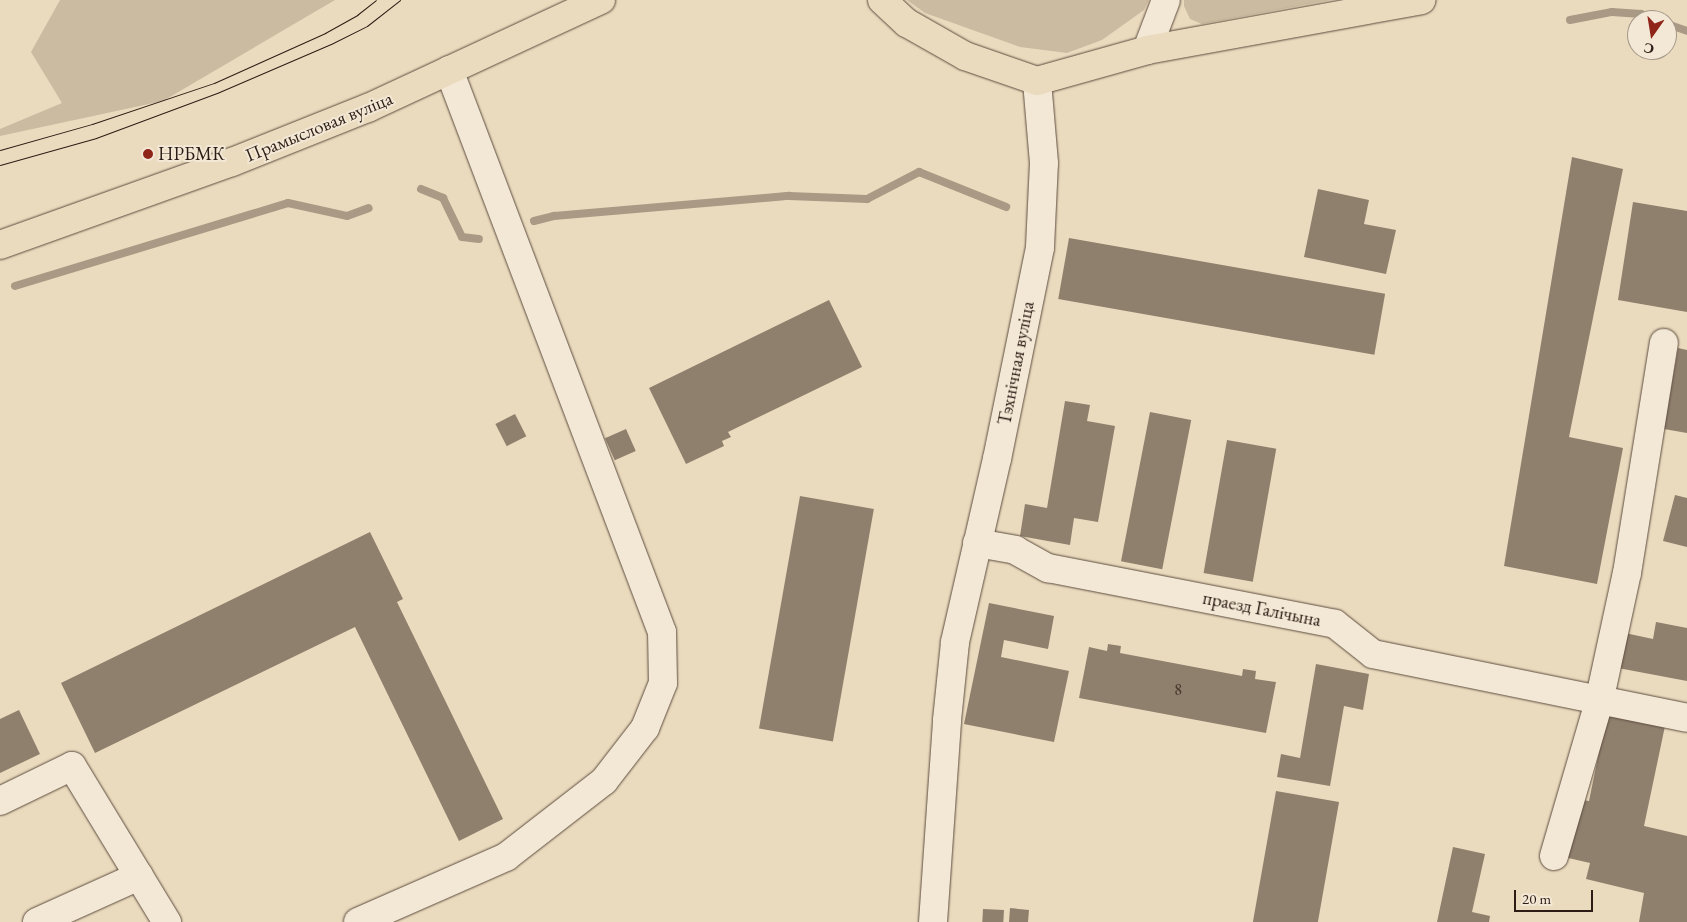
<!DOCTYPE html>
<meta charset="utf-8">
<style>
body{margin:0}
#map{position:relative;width:1687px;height:922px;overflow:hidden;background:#ebdbbe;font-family:"EB Garamond",serif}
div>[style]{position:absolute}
.green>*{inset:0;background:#cbbba1}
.stream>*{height:8px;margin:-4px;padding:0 4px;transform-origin:4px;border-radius:4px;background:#aa9a85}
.building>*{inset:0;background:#8f7f6d;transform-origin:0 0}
.roads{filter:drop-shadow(0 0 1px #5c4c3f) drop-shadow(0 0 1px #5c4c3f)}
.minor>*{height:28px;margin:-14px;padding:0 14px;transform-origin:14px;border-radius:14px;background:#f2e8d5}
.major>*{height:28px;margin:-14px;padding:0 14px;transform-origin:14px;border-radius:14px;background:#ebdbbe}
.tram>*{height:1px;margin:-0.5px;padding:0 0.5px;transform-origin:0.5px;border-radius:0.5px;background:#2c1c15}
.dots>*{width:14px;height:14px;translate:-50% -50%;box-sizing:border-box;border:2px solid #f2e8d5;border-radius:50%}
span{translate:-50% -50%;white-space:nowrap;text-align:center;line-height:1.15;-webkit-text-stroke:4px #f2e8d5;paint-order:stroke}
.number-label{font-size:16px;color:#45352b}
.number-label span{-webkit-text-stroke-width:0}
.street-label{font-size:19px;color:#2c1c15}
.poi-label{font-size:19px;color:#2c1c15}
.left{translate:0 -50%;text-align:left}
.north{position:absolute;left:1627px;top:10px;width:50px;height:50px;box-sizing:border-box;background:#f2e8d5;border:1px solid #a39688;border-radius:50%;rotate:193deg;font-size:14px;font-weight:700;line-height:20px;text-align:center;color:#2c1c15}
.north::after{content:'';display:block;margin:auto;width:18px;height:22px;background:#8f2418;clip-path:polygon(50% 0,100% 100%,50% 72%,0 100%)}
.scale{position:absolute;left:1514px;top:890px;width:79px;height:22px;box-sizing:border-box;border:2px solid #2c1c15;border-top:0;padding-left:6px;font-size:15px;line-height:18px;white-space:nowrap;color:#2c1c15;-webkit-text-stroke:4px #f2e8d5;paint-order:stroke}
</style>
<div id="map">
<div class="green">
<i style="clip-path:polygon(60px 0,335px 0,163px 101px,0 136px,0 129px,62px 103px,31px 52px)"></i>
<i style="clip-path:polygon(907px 0,1149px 0,1144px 10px,1102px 40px,1067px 53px,1020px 47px,925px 13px)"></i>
<i style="clip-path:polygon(1184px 0,1331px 0,1202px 24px,1190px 19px,1184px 6px)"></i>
</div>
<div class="stream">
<i style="left:1570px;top:20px;width:43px;rotate:-10.8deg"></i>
<i style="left:1612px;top:12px;width:29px;rotate:4deg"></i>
<i style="left:1641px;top:14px;width:16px;rotate:22deg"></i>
<i style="left:1667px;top:24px;width:21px;rotate:19deg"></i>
<i style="left:421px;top:189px;width:24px;rotate:22deg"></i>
<i style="left:443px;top:198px;width:43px;rotate:64deg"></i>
<i style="left:462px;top:237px;width:17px;rotate:7deg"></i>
<i style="left:534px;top:221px;width:21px;rotate:-14deg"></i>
<i style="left:554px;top:216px;width:236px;rotate:-4.9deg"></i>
<i style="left:789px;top:196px;width:78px;rotate:2.2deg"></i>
<i style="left:867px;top:199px;width:59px;rotate:-27.4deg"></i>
<i style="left:919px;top:172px;width:94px;rotate:21.9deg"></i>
<i style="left:15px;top:286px;width:285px;rotate:-16.9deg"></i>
<i style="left:288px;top:203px;width:60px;rotate:12.4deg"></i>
<i style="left:347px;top:216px;width:23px;rotate:-20deg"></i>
</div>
<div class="building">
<i style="clip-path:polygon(1572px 157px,1623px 169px,1569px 437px,1623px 448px,1597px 584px,1504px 566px)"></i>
<i style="clip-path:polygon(1318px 189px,1369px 200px,1364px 224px,1396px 230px,1386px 274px,1304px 257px)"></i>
<i style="clip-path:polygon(1633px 202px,1687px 211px,1687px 312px,1618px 300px)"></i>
<i style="left:1069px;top:238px;width:321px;height:62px;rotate:10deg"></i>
<i style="clip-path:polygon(829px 300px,862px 367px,728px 432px,731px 437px,722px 441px,724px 446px,686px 464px,649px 388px)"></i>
<i style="clip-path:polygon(1678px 348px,1687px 350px,1687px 433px,1664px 429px)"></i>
<i style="clip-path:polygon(1065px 401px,1090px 405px,1087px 421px,1115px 426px,1098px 522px,1074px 518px,1070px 545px,1020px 536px,1025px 504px,1047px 508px)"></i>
<i style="left:1150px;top:412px;width:42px;height:152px;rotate:11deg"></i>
<i style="left:515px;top:414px;width:25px;height:22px;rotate:63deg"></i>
<i style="left:626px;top:429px;width:24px;height:23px;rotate:66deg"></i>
<i style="left:1227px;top:440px;width:50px;height:135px;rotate:10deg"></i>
<i style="clip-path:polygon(1675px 495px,1687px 498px,1687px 547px,1663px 541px)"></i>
<i style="left:800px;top:496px;width:75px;height:236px;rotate:10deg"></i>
<i style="clip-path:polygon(370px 532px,403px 599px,397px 602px,503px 819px,459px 841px,355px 627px,95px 753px,61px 683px)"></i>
<i style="clip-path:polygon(989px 603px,1054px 616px,1048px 649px,1004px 640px,1001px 657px,1069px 671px,1054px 742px,964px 724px)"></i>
<i style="clip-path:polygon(1656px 622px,1687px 628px,1687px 681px,1618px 668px,1625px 633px,1653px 639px)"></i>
<i style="clip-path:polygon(1108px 644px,1121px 646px,1120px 653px,1242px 676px,1243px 669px,1256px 671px,1255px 679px,1276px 682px,1266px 733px,1079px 698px,1089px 647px,1107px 651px)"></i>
<i style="clip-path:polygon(1316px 664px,1369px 674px,1363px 710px,1344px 706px,1330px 786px,1277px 777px,1281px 754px,1300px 758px)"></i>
<i style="clip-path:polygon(19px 710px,40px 754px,0 773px,0 719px)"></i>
<i style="clip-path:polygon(1607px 713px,1665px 726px,1644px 826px,1687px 836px,1687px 922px,1639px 922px,1644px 893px,1586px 879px,1590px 863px,1564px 857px,1576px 799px,1589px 801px)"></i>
<i style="left:1276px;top:791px;width:64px;height:133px;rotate:10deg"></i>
<i style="clip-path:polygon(1453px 847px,1485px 854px,1472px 912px,1490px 916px,1489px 922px,1437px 922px)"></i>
<i style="clip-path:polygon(1010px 908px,1029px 910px,1028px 922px,1009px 922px)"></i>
<i style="left:983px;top:909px;width:21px;height:13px;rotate:3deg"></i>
</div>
<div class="roads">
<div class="minor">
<i style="left:1147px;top:50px;width:53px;rotate:-69.2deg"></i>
<i style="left:977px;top:543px;width:39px;rotate:10deg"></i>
<i style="left:1015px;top:550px;width:38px;rotate:29deg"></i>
<i style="left:1048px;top:568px;width:292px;rotate:11deg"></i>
<i style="left:1335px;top:624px;width:48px;rotate:38.3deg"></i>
<i style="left:1373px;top:654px;width:320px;rotate:11.5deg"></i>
<i style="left:0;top:801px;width:80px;rotate:-25.9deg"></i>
<i style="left:72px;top:766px;width:183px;rotate:58.7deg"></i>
<i style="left:1554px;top:856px;width:160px;rotate:-73.7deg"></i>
<i style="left:1599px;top:702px;width:132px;rotate:-77.8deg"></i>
<i style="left:1627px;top:573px;width:233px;rotate:-80.9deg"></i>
<i style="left:37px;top:922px;width:112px;rotate:-24.3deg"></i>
<i style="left:358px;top:922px;width:162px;rotate:-23.7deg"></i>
<i style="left:506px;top:857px;width:124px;rotate:-37.8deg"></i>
<i style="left:604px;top:781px;width:67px;rotate:-52.3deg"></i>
<i style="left:645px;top:728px;width:48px;rotate:-68.2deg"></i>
<i style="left:663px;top:683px;width:51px;rotate:-91.1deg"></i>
<i style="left:662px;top:632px;width:601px;rotate:-110.76deg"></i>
<i style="left:933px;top:922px;width:202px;rotate:-86deg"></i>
<i style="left:947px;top:720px;width:78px;rotate:-84.1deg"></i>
<i style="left:955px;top:642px;width:188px;rotate:-77.1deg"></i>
<i style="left:997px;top:459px;width:216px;rotate:-78.5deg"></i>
<i style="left:1040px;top:247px;width:84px;rotate:-87.3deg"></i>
<i style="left:1044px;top:163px;width:82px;rotate:-94.9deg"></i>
</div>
<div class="major">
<i style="left:882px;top:0;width:34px;rotate:43deg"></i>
<i style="left:907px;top:23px;width:67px;rotate:29.6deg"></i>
<i style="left:965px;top:56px;width:76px;rotate:19.1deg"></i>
<i style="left:1037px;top:81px;width:114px;rotate:-15.7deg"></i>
<i style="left:1147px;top:50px;width:279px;rotate:-10.3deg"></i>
<i style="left:0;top:245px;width:246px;rotate:-19.7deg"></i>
<i style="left:232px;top:162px;width:146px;rotate:-21.7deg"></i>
<i style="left:368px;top:108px;width:257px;rotate:-24.9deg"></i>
</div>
</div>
<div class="tram">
<i style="left:0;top:150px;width:96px;rotate:-15.8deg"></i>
<i style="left:92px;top:124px;width:129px;rotate:-18.6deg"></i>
<i style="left:214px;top:83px;width:122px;rotate:-24.2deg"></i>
<i style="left:325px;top:33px;width:37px;rotate:-29deg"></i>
<i style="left:357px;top:15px;width:24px;rotate:-38deg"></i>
<i style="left:0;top:165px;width:100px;rotate:-15.7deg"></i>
<i style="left:96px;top:138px;width:129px;rotate:-20.4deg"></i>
<i style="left:217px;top:93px;width:124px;rotate:-23.3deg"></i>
<i style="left:331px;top:44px;width:40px;rotate:-26.6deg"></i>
<i style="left:367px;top:26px;width:42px;rotate:-38.2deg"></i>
</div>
<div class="dots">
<i style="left:148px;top:154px;background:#8f2418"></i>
</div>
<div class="number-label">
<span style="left:1178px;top:690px">8</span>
</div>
<div class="street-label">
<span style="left:319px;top:127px;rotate:-22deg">Прамысловая вуліца</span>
<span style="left:1016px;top:363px;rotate:-79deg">Тэхнічная вуліца</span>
<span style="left:1262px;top:609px;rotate:11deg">праезд Галічына</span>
</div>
<div class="poi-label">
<span class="left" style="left:158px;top:154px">НРБМК</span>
</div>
<div class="north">С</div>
<div class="scale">20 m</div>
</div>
